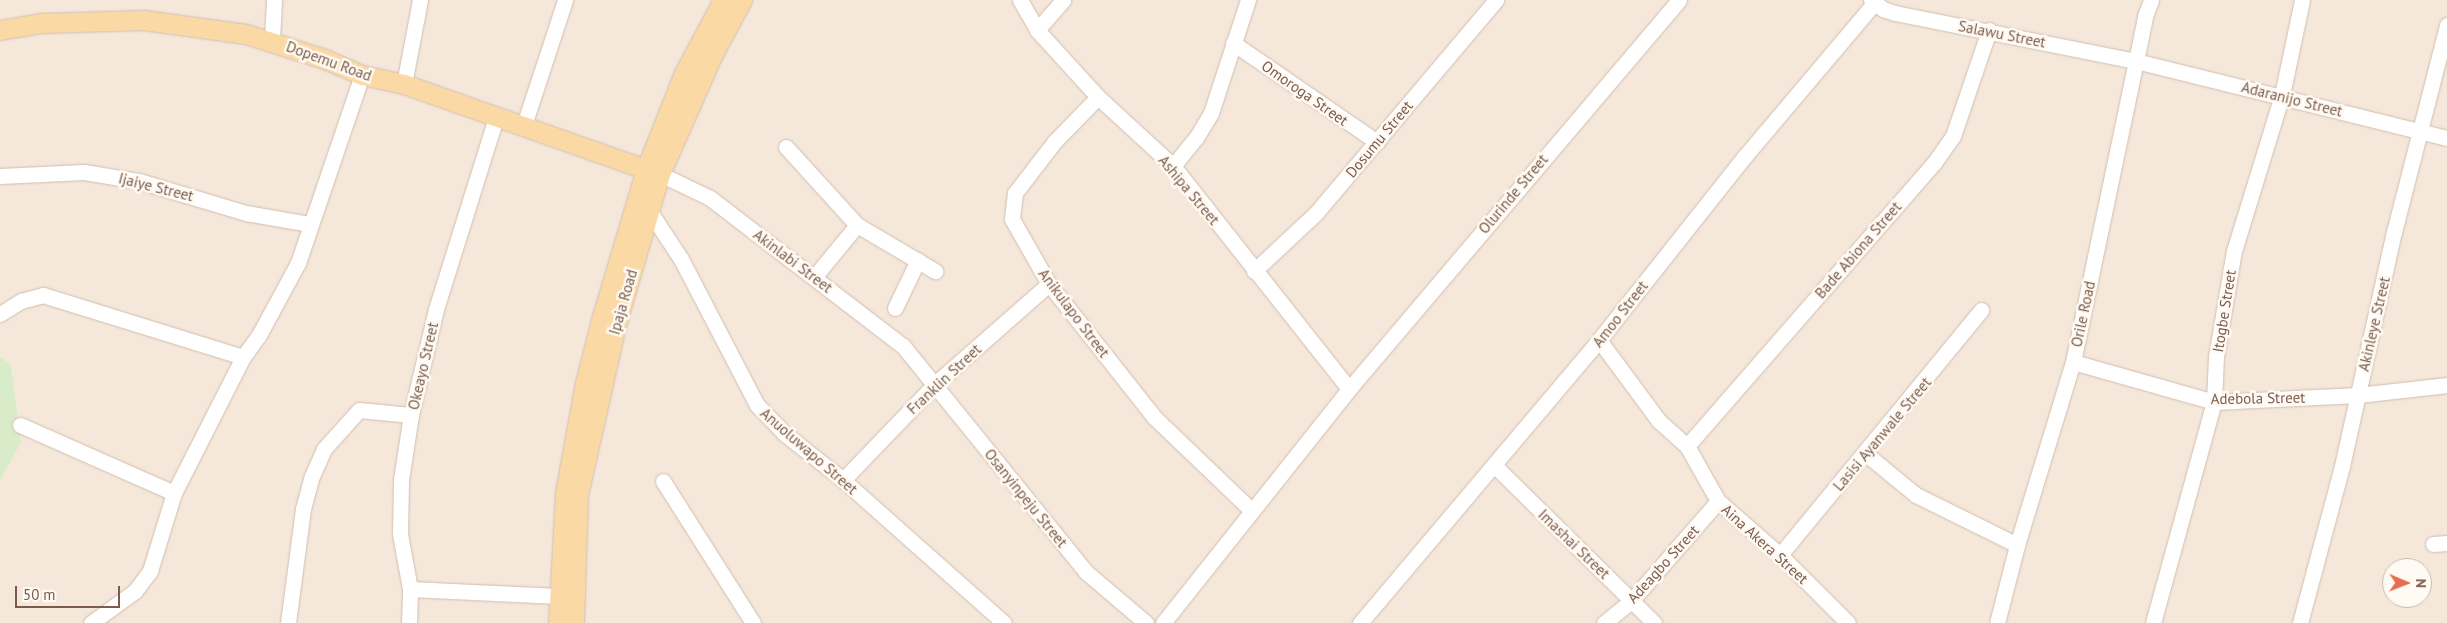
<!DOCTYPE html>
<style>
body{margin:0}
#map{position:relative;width:2447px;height:623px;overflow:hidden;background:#fdf6ec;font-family:"PT Sans",sans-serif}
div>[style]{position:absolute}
.residential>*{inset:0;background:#f5e8da}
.green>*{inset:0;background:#d8ecc9}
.roads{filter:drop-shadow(0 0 1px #d1beb0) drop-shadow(0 0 1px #d1beb0)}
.minor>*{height:15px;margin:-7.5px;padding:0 7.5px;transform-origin:7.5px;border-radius:7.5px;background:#fff}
.major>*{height:19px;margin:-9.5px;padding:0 9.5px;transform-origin:9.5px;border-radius:9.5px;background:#fbd9a5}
span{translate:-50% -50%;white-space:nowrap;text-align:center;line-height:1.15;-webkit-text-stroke:5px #fffaf3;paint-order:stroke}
.street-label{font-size:15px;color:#7a5c4d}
.north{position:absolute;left:2382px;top:558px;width:50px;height:50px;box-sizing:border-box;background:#fffaf3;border:1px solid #cabbb1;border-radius:50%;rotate:91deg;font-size:14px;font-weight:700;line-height:20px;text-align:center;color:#7a5c4d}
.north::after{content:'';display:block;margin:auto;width:18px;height:22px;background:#e76f51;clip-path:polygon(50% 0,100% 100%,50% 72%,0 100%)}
.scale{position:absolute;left:15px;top:586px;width:105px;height:22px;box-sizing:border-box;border:2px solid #7a5c4d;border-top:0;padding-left:6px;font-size:15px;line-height:18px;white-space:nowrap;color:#7a5c4d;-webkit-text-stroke:4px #fffaf3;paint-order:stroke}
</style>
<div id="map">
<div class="residential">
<i style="clip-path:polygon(evenodd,0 0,2447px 0,2447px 623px,0 623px,0 481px,21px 443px,11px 365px,0 356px,0 0,2392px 568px,2422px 568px,2422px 598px,2392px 598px,2392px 568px)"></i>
</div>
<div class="green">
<i style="clip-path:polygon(0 356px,11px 365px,21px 443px,0 481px)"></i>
</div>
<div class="roads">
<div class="minor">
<i style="left:1020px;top:0;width:34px;rotate:60deg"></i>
<i style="left:1037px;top:30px;width:91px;rotate:47.7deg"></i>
<i style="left:1098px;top:97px;width:102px;rotate:42.6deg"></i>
<i style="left:1173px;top:166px;width:284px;rotate:51.7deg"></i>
<i style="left:1871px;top:0;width:15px;rotate:37deg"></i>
<i style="left:1883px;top:9px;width:13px;rotate:18deg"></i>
<i style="left:1895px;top:13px;width:246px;rotate:11.3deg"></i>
<i style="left:2136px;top:61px;width:320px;rotate:13.9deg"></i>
<i style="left:1037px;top:30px;width:40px;rotate:-49deg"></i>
<i style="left:272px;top:40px;width:40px;rotate:-87.1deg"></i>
<i style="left:1233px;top:43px;width:175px;rotate:34.5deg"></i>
<i style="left:404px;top:84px;width:86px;rotate:-79.2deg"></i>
<i style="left:1098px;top:97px;width:62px;rotate:134.3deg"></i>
<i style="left:1055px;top:141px;width:66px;rotate:127.6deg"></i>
<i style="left:1015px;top:193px;width:26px;rotate:97deg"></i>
<i style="left:1012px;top:219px;width:75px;rotate:60.4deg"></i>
<i style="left:1049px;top:284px;width:169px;rotate:51.7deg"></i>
<i style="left:1154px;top:417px;width:134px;rotate:43.8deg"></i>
<i style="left:524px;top:125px;width:132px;rotate:-71.8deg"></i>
<i style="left:786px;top:147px;width:105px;rotate:47.7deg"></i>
<i style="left:857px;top:225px;width:91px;rotate:30.5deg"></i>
<i style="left:1173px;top:166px;width:36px;rotate:-51deg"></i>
<i style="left:1196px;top:138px;width:29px;rotate:-59deg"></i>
<i style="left:1211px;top:113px;width:119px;rotate:-71.9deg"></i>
<i style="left:660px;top:174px;width:55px;rotate:25.6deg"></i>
<i style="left:710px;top:198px;width:243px;rotate:37.5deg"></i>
<i style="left:903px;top:346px;width:291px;rotate:51deg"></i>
<i style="left:1086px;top:572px;width:79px;rotate:40.4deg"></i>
<i style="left:0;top:176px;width:84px;rotate:-2.7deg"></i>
<i style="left:84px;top:172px;width:56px;rotate:9.3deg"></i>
<i style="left:139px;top:181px;width:112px;rotate:16.7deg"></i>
<i style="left:246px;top:213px;width:65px;rotate:9.8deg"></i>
<i style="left:643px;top:209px;width:8px;rotate:23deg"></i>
<i style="left:650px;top:212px;width:56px;rotate:56.6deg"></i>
<i style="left:681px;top:259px;width:165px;rotate:62.5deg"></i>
<i style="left:757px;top:405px;width:40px;rotate:46deg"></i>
<i style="left:785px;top:434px;width:74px;rotate:38.4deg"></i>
<i style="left:843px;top:480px;width:215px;rotate:41.6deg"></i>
<i style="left:1254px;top:271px;width:85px;rotate:-43.1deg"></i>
<i style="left:1316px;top:213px;width:279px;rotate:-49.8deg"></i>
<i style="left:815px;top:276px;width:66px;rotate:-50.5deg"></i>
<i style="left:895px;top:308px;width:53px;rotate:-64.4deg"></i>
<i style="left:0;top:314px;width:25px;rotate:-32deg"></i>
<i style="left:21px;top:301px;width:23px;rotate:-15deg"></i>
<i style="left:43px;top:295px;width:209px;rotate:17.2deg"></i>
<i style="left:1599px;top:340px;width:101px;rotate:53.5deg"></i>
<i style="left:1659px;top:421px;width:38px;rotate:42deg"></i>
<i style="left:1687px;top:446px;width:63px;rotate:60.6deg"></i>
<i style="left:1718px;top:501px;width:82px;rotate:41.1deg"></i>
<i style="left:1780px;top:555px;width:96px;rotate:45deg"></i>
<i style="left:2073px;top:362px;width:147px;rotate:15.8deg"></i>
<i style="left:2214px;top:402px;width:144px;rotate:-2.8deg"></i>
<i style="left:2358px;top:395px;width:90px;rotate:-6.4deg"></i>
<i style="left:20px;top:425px;width:168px;rotate:23.8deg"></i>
<i style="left:1687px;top:446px;width:376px;rotate:-48.9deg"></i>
<i style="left:1934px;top:163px;width:33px;rotate:-55deg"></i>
<i style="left:1953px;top:136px;width:112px;rotate:-71.2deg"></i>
<i style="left:1866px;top:454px;width:65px;rotate:39.4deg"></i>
<i style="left:1916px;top:495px;width:113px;rotate:26.3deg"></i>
<i style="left:1494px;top:465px;width:225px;rotate:44.6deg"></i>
<i style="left:843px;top:480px;width:133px;rotate:-46.2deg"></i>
<i style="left:935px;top:384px;width:152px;rotate:-41.3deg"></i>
<i style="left:663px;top:481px;width:168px;rotate:57.6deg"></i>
<i style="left:2433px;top:544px;width:14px;rotate:-4deg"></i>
<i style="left:1780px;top:555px;width:317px;rotate:-50.6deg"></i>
<i style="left:410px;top:589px;width:148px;rotate:2.7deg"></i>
<i style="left:91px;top:623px;width:54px;rotate:-36deg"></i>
<i style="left:135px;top:591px;width:25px;rotate:-53deg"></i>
<i style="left:150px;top:571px;width:82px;rotate:-72.9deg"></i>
<i style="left:174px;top:493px;width:153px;rotate:-63.1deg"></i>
<i style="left:243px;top:357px;width:27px;rotate:-54deg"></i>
<i style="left:259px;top:335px;width:82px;rotate:-61.6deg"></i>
<i style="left:298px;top:263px;width:199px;rotate:-71.2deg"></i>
<i style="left:288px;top:623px;width:115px;rotate:-82.5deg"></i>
<i style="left:303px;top:509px;width:34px;rotate:-75deg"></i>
<i style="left:312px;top:476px;width:30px;rotate:-66deg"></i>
<i style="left:324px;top:449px;width:52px;rotate:-48.1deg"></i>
<i style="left:359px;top:410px;width:52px;rotate:5.5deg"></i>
<i style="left:409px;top:623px;width:34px;rotate:-88deg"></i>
<i style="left:410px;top:589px;width:56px;rotate:-100.3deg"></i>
<i style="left:400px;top:534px;width:54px;rotate:-88.9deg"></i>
<i style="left:401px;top:480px;width:66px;rotate:-81.3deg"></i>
<i style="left:411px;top:415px;width:109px;rotate:-76.7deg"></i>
<i style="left:436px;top:309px;width:201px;rotate:-72.6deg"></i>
<i style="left:1163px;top:623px;width:299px;rotate:-51.5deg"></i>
<i style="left:1349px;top:389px;width:510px;rotate:-49.69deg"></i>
<i style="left:1360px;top:623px;width:370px;rotate:-49.8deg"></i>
<i style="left:1599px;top:340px;width:235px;rotate:-51.6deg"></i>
<i style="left:1745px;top:156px;width:204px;rotate:-49.8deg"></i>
<i style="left:1604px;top:623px;width:36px;rotate:-39deg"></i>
<i style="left:1632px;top:600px;width:131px;rotate:-49deg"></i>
<i style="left:1997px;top:623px;width:81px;rotate:-75.6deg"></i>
<i style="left:2017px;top:545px;width:191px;rotate:-73deg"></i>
<i style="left:2073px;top:362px;width:353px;rotate:-78.2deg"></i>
<i style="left:2145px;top:16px;width:17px;rotate:-69deg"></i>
<i style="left:2153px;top:623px;width:229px;rotate:-74.6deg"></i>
<i style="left:2214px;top:402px;width:45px;rotate:-87.5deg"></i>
<i style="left:2216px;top:357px;width:108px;rotate:-80.4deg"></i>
<i style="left:2234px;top:251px;width:163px;rotate:-72.9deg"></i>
<i style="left:2282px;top:95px;width:97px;rotate:-78.1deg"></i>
<i style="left:2300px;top:623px;width:163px;rotate:-75deg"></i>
<i style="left:2342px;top:466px;width:240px;rotate:-77.5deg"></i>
<i style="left:2394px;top:232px;width:214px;rotate:-75.6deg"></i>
</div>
<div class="major">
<i style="left:0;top:30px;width:42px;rotate:-9.7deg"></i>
<i style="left:41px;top:23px;width:103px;rotate:-1.7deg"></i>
<i style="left:144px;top:20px;width:103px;rotate:7.8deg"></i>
<i style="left:246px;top:34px;width:83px;rotate:17.6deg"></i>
<i style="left:325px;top:59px;width:40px;rotate:23.4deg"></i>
<i style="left:362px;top:75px;width:43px;rotate:12.1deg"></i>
<i style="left:404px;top:84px;width:271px;rotate:19.4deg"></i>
<i style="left:558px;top:623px;width:130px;rotate:-86.9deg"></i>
<i style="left:565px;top:493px;width:112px;rotate:-79.7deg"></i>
<i style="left:585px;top:383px;width:65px;rotate:-75.7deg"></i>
<i style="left:601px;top:320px;width:158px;rotate:-73.4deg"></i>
<i style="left:646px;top:169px;width:103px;rotate:-68.4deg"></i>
<i style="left:684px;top:73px;width:83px;rotate:-61.9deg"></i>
<i style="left:574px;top:623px;width:128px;rotate:-88.2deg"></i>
<i style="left:578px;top:495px;width:174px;rotate:-77.4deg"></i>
<i style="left:616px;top:325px;width:157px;rotate:-73.8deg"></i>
<i style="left:660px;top:174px;width:129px;rotate:-66.2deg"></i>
<i style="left:712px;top:56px;width:64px;rotate:-61.8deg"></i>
</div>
</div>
<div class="street-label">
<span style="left:2002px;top:34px;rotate:11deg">Salawu Street</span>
<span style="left:329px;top:61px;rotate:20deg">Dopemu Road</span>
<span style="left:1305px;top:93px;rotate:35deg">Omoroga Street</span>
<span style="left:2292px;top:99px;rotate:14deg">Adaranijo Street</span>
<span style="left:1379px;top:139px;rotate:-50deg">Dosumu Street</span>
<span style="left:156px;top:187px;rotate:14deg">Ijaiye Street</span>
<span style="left:1189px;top:190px;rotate:50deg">Ashipa Street</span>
<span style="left:1513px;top:194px;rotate:-50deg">Olurinde Street</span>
<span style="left:1858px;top:250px;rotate:-49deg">Bade Abiona Street</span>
<span style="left:793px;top:261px;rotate:37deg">Akinlabi Street</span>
<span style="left:623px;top:302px;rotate:-74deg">Ipaja Road</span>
<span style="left:2224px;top:311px;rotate:-81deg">Itogbe Street</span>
<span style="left:1074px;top:313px;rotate:53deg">Anikulapo Street</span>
<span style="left:1620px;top:314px;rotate:-52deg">Amoo Street</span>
<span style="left:2083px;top:314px;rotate:-78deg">Orile Road</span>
<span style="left:2374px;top:324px;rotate:-77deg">Akinleye Street</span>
<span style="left:423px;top:366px;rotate:-77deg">Okeayo Street</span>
<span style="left:944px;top:379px;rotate:-43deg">Franklin Street</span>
<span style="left:2258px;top:398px;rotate:-1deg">Adebola Street</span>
<span style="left:1882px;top:434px;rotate:-50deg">Lasisi Ayanwale Street</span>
<span style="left:809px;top:451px;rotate:41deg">Anuoluwapo Street</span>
<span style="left:1026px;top:498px;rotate:51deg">Osanyinpeju Street</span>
<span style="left:1574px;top:544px;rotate:44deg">Imashai Street</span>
<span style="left:1765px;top:544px;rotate:42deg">Aina Akera Street</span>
<span style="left:1663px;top:564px;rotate:-48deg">Adeagbo Street</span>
</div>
<div class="north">N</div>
<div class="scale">50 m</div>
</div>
